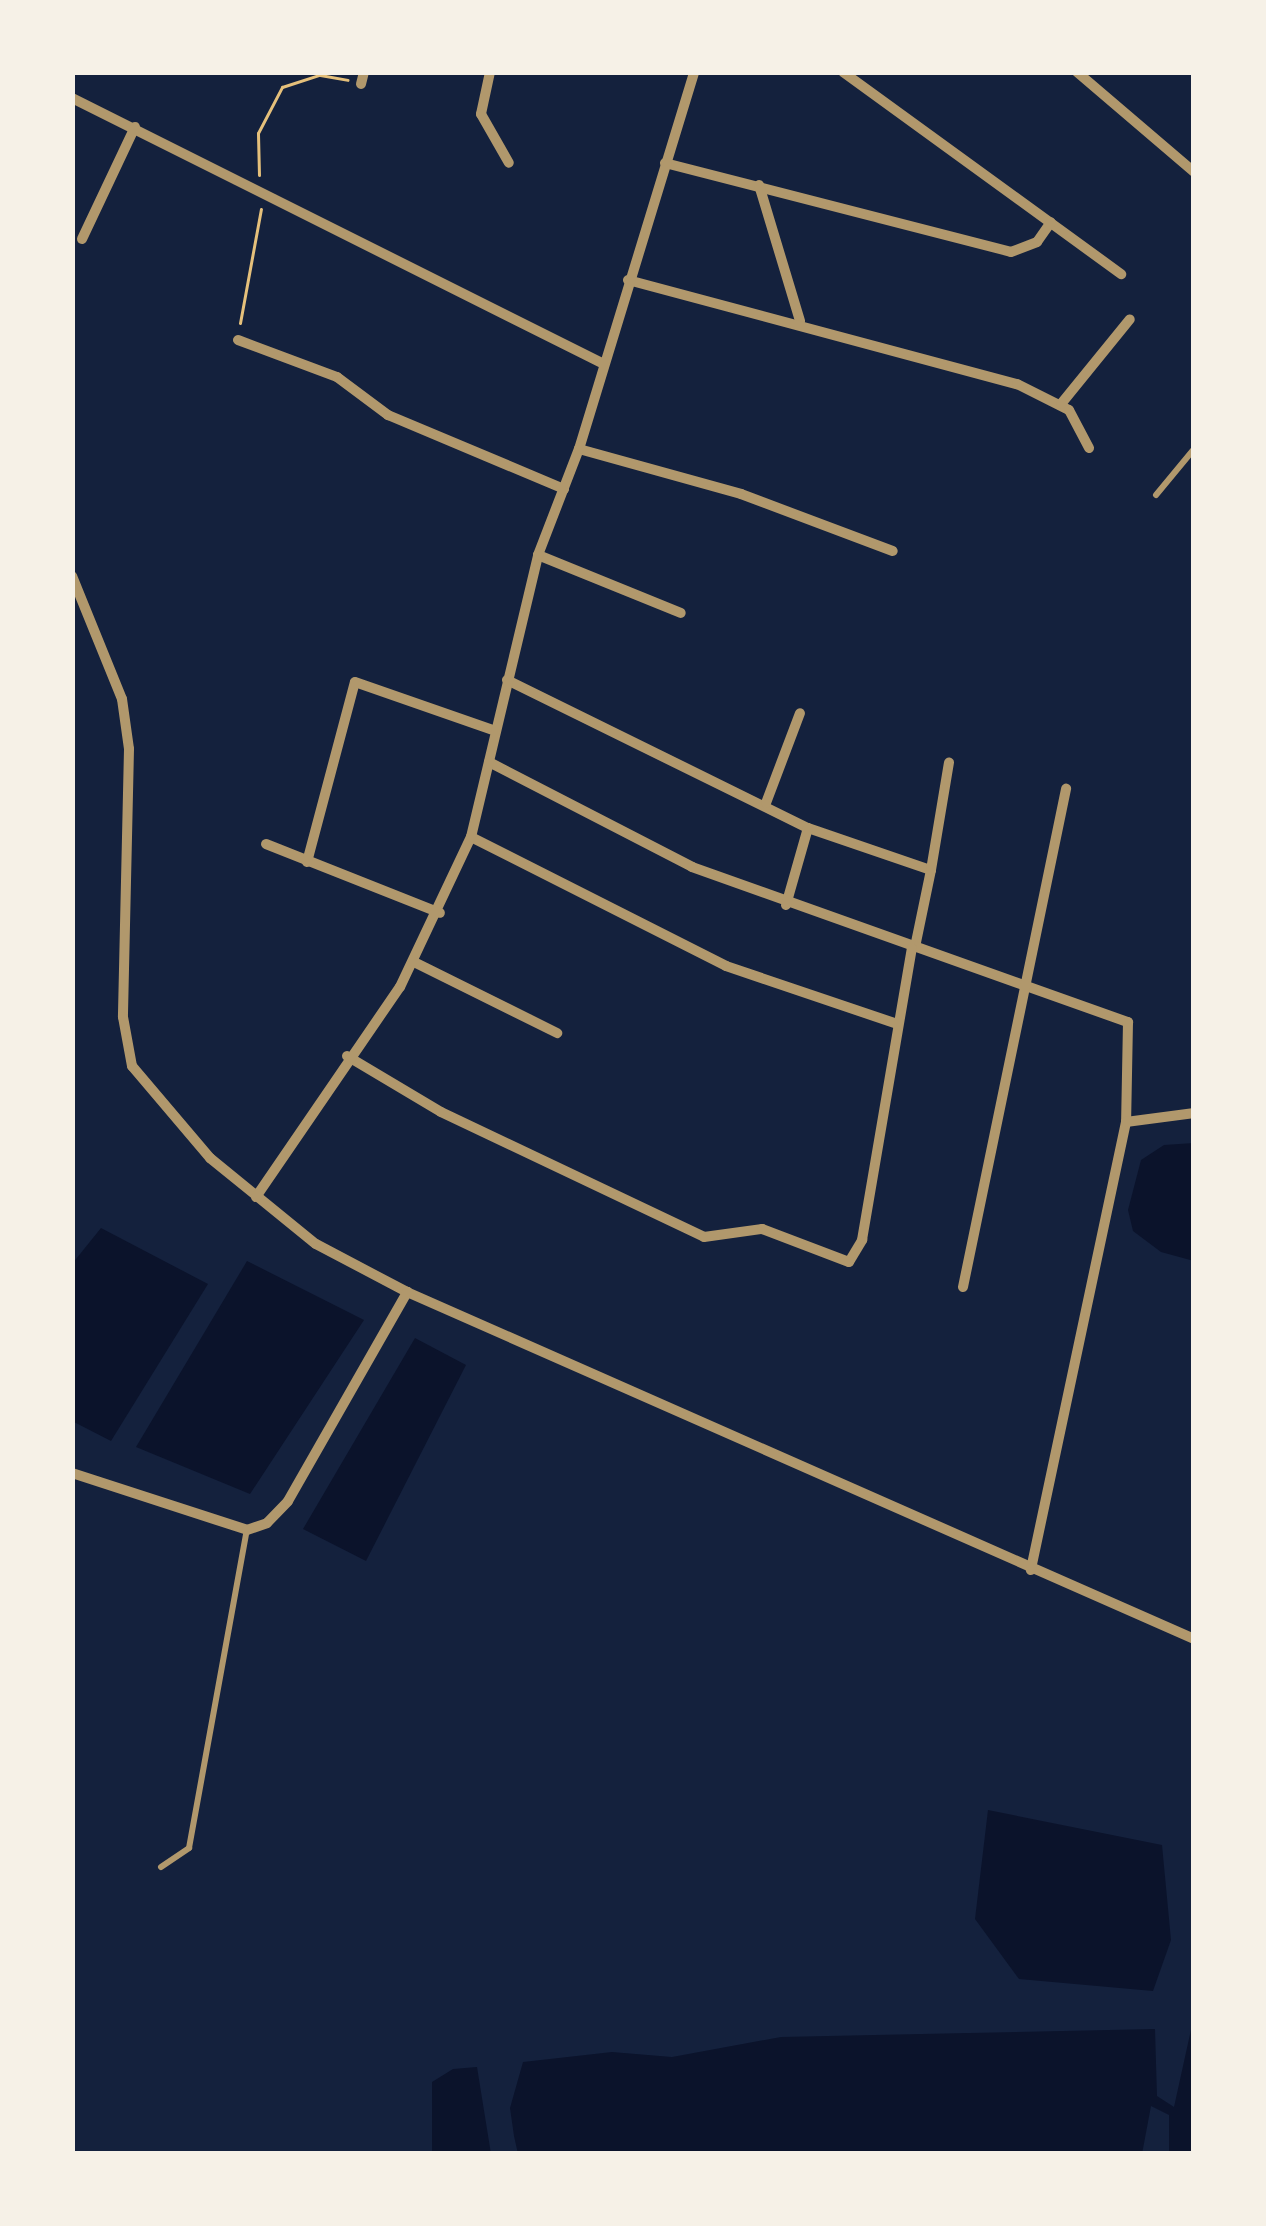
<!DOCTYPE html>
<style>
body{margin:0}
#map{position:relative;width:1266px;height:2226px;overflow:hidden;background:#14213d;font-family:"Varela Round",sans-serif}
div>[style]{position:absolute}
.water>*{inset:0;background:#0b132b}
.path>*{height:3px;margin:-1.5px;padding:0 1.5px;transform-origin:1.5px;border-radius:1.5px;background:#e5c07b}
.service>*{height:6px;margin:-3px;padding:0 3px;transform-origin:3px;border-radius:3px;background:#b1986c}
.minor>*{height:10px;margin:-5px;padding:0 5px;transform-origin:5px;border-radius:5px;background:#b1986c}
span{translate:-50% -50%;white-space:nowrap;text-align:center;line-height:1.15;-webkit-text-stroke:9px #f6f1e7;paint-order:stroke}
.frame{position:absolute;inset:0;border:75px solid #f6f1e7;pointer-events:none}
</style>
<div id="map">
<div class="water">
<i style="clip-path:polygon(1194px 1143px,1194px 1261px,1161px 1252px,1133px 1231px,1128px 1210px,1141px 1160px,1164px 1145px)"></i>
<i style="clip-path:polygon(101px 1228px,208px 1284px,111px 1441px,72px 1421px,72px 1264px)"></i>
<i style="clip-path:polygon(247px 1261px,364px 1320px,250px 1494px,136px 1447px)"></i>
<i style="clip-path:polygon(415px 1338px,466px 1365px,366px 1561px,303px 1529px)"></i>
<i style="clip-path:polygon(988px 1810px,1162px 1845px,1171px 1940px,1153px 1991px,1019px 1979px,975px 1919px)"></i>
<i style="clip-path:polygon(1194px 2016px,1194px 2154px,1169px 2154px,1169px 2115px,1151px 2106px,1142px 2154px,518px 2154px,514px 2136px,510px 2108px,523px 2062px,612px 2052px,672px 2057px,781px 2037px,1155px 2029px,1157px 2096px,1174px 2107px)"></i>
<i style="clip-path:polygon(477px 2067px,491px 2154px,432px 2154px,432px 2082px,453px 2069px)"></i>
</div>
<div class="path">
<i style="left:259px;top:175px;width:42px;rotate:-91.4deg"></i>
<i style="left:258px;top:133px;width:52px;rotate:-62.4deg"></i>
<i style="left:282px;top:87px;width:40px;rotate:-18deg"></i>
<i style="left:320px;top:75px;width:28px;rotate:10deg"></i>
<i style="left:240px;top:323px;width:116px;rotate:-79.6deg"></i>
</div>
<div class="service">
<i style="left:1156px;top:495px;width:60px;rotate:-50.4deg"></i>
<i style="left:161px;top:1867px;width:34px;rotate:-34deg"></i>
<i style="left:189px;top:1848px;width:323px;rotate:-79.7deg"></i>
</div>
<div class="minor">
<i style="left:490px;top:72px;width:43px;rotate:102.1deg"></i>
<i style="left:481px;top:114px;width:56px;rotate:60.3deg"></i>
<i style="left:843px;top:72px;width:344px;rotate:36deg"></i>
<i style="left:1077px;top:72px;width:154px;rotate:40.5deg"></i>
<i style="left:361px;top:84px;width:12px;rotate:-76deg"></i>
<i style="left:72px;top:98px;width:593px;rotate:26.57deg"></i>
<i style="left:665px;top:163px;width:357px;rotate:14.4deg"></i>
<i style="left:1011px;top:252px;width:28px;rotate:-21deg"></i>
<i style="left:1037px;top:242px;width:24px;rotate:-55deg"></i>
<i style="left:759px;top:185px;width:142px;rotate:73.2deg"></i>
<i style="left:82px;top:239px;width:124px;rotate:-64.7deg"></i>
<i style="left:628px;top:280px;width:403px;rotate:15deg"></i>
<i style="left:1017px;top:384px;width:58px;rotate:26.6deg"></i>
<i style="left:1069px;top:410px;width:43px;rotate:62.2deg"></i>
<i style="left:238px;top:340px;width:106px;rotate:20.5deg"></i>
<i style="left:337px;top:377px;width:64px;rotate:36.7deg"></i>
<i style="left:388px;top:415px;width:191px;rotate:22.8deg"></i>
<i style="left:1061px;top:404px;width:109px;rotate:-50.9deg"></i>
<i style="left:579px;top:449px;width:168px;rotate:15.5deg"></i>
<i style="left:741px;top:494px;width:162px;rotate:20.6deg"></i>
<i style="left:538px;top:555px;width:154px;rotate:22.1deg"></i>
<i style="left:72px;top:576px;width:133px;rotate:67.9deg"></i>
<i style="left:122px;top:699px;width:50px;rotate:82deg"></i>
<i style="left:129px;top:749px;width:268px;rotate:91.3deg"></i>
<i style="left:123px;top:1017px;width:50px;rotate:79.6deg"></i>
<i style="left:132px;top:1066px;width:121px;rotate:49.7deg"></i>
<i style="left:210px;top:1158px;width:136px;rotate:39.1deg"></i>
<i style="left:316px;top:1244px;width:103px;rotate:27.8deg"></i>
<i style="left:407px;top:1292px;width:860px;rotate:23.79deg"></i>
<i style="left:507px;top:680px;width:335px;rotate:26.2deg"></i>
<i style="left:808px;top:828px;width:130px;rotate:18.9deg"></i>
<i style="left:931px;top:870px;width:79px;rotate:101.7deg"></i>
<i style="left:489px;top:762px;width:229px;rotate:27.3deg"></i>
<i style="left:692px;top:867px;width:463px;rotate:19.6deg"></i>
<i style="left:1128px;top:1022px;width:100px;rotate:91.1deg"></i>
<i style="left:1126px;top:1122px;width:458px;rotate:102deg"></i>
<i style="left:766px;top:803px;width:96px;rotate:-69.3deg"></i>
<i style="left:471px;top:837px;width:286px;rotate:26.8deg"></i>
<i style="left:726px;top:966px;width:181px;rotate:18.7deg"></i>
<i style="left:266px;top:844px;width:187px;rotate:21.6deg"></i>
<i style="left:307px;top:862px;width:186px;rotate:-75.1deg"></i>
<i style="left:355px;top:682px;width:149px;rotate:19.2deg"></i>
<i style="left:931px;top:870px;width:109px;rotate:-80.5deg"></i>
<i style="left:786px;top:905px;width:80px;rotate:-74.1deg"></i>
<i style="left:414px;top:962px;width:160px;rotate:26.4deg"></i>
<i style="left:347px;top:1056px;width:109px;rotate:30.8deg"></i>
<i style="left:441px;top:1112px;width:291px;rotate:25.4deg"></i>
<i style="left:704px;top:1237px;width:59px;rotate:-7.9deg"></i>
<i style="left:762px;top:1229px;width:93px;rotate:20.8deg"></i>
<i style="left:849px;top:1262px;width:26px;rotate:-59deg"></i>
<i style="left:862px;top:1240px;width:296px;rotate:-80.3deg"></i>
<i style="left:1126px;top:1122px;width:69px;rotate:-7.5deg"></i>
<i style="left:256px;top:1197px;width:255px;rotate:-55.6deg"></i>
<i style="left:400px;top:987px;width:166px;rotate:-64.7deg"></i>
<i style="left:471px;top:837px;width:290px;rotate:-76.6deg"></i>
<i style="left:538px;top:555px;width:114px;rotate:-68.9deg"></i>
<i style="left:579px;top:449px;width:394px;rotate:-73deg"></i>
<i style="left:963px;top:1287px;width:509px;rotate:-78.31deg"></i>
<i style="left:72px;top:1473px;width:184px;rotate:18deg"></i>
<i style="left:247px;top:1530px;width:21px;rotate:-19deg"></i>
<i style="left:267px;top:1523px;width:30px;rotate:-46deg"></i>
<i style="left:288px;top:1501px;width:241px;rotate:-60.3deg"></i>
</div>
<div class="frame"></div>
</div>
